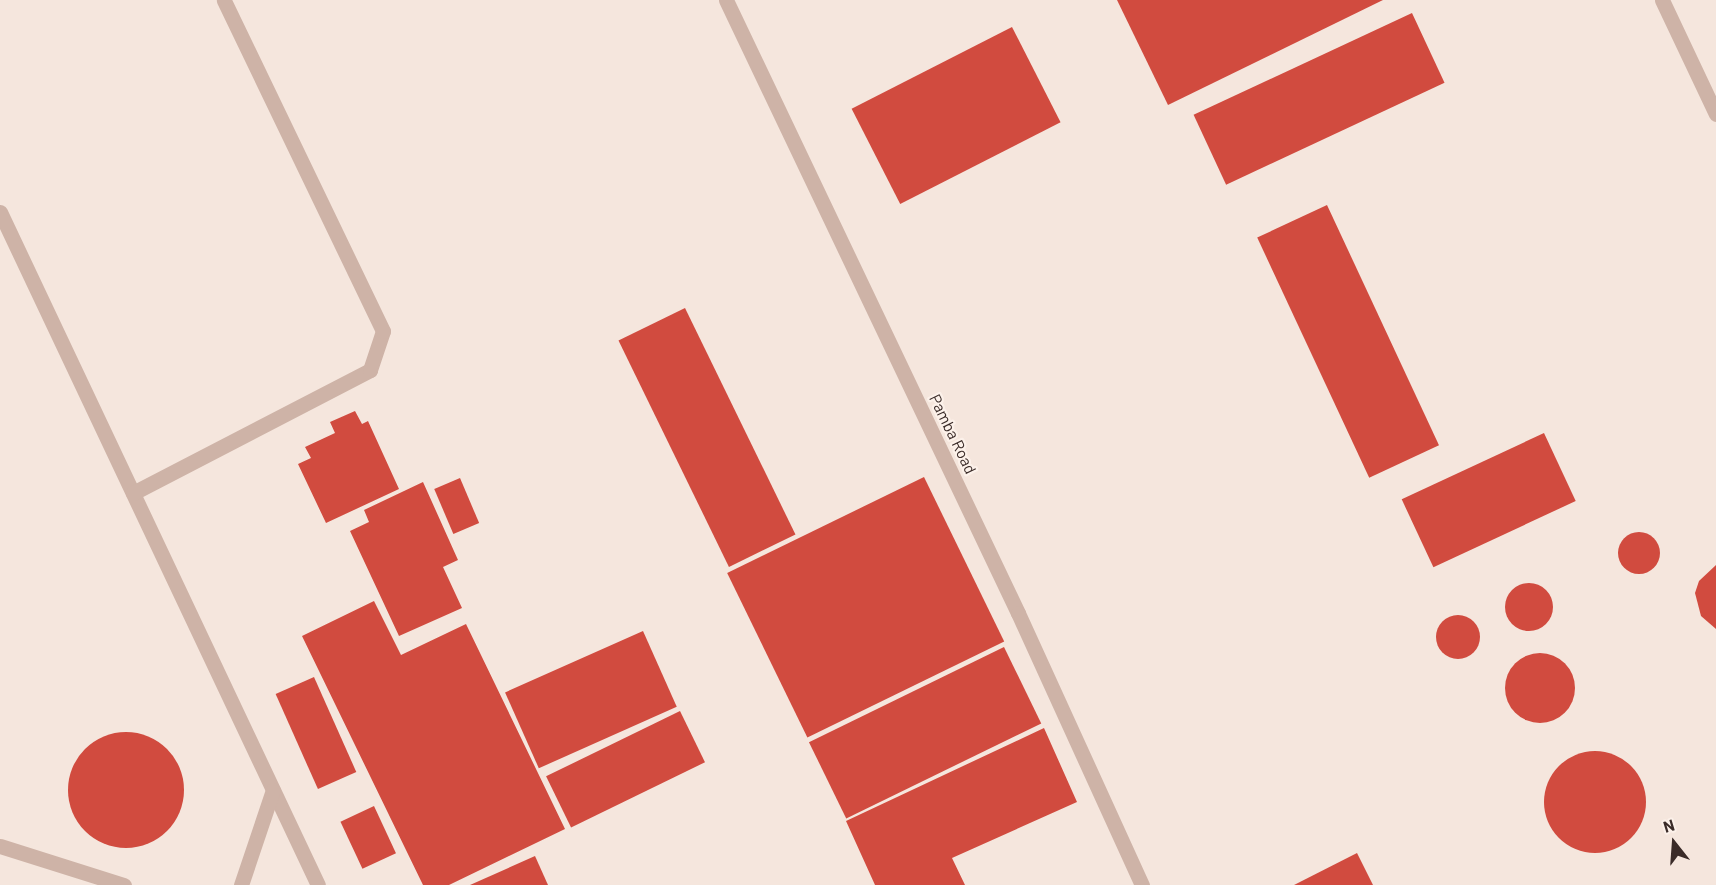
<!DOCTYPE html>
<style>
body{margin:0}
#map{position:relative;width:1716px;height:885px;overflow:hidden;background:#f5e6dd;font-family:Barlow,sans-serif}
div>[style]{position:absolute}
.building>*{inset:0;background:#d14b3f;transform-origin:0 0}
.round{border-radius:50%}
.lane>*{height:15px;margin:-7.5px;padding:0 7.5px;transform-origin:7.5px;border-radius:7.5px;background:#ceb3a7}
span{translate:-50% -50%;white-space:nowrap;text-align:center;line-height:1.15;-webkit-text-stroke:4.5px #fcf1ea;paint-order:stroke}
.street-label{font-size:16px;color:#3a2b28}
.north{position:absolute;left:1644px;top:813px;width:60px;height:60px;-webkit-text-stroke:4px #fcf1ea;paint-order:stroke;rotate:343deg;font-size:16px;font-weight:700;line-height:24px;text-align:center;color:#3a2b28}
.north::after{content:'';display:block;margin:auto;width:21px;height:27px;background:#3a2b28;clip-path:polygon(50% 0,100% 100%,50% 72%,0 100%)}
</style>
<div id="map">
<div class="building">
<i style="clip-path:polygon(1117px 0,1383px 0,1168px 105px)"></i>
<i style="left:1412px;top:13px;width:77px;height:241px;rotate:65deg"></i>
<i style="left:1012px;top:27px;width:107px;height:180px;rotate:63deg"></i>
<i style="left:1327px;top:205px;width:265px;height:77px;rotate:65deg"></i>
<i style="left:685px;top:308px;width:252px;height:74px;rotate:64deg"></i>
<i style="clip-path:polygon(355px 411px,362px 424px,368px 421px,399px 489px,326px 523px,298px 464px,311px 458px,305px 447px,335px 433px,330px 422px)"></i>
<i style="left:1544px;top:433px;width:75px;height:157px;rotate:65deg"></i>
<i style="left:924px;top:477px;width:183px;height:219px;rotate:64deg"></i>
<i style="left:460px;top:478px;width:49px;height:28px;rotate:67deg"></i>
<i style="clip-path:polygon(423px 482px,458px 560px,443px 567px,462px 608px,399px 636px,350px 531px,369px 522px,364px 510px)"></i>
<i class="round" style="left:1618px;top:532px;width:42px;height:42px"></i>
<i style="clip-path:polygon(1716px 565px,1716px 629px,1701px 616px,1695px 593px,1699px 581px)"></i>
<i class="round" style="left:1505px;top:583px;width:48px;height:48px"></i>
<i style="clip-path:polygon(374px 601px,401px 655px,466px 624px,565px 829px,449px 885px,423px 885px,302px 636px)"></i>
<i class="round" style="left:1436px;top:615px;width:44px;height:44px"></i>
<i style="left:643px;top:631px;width:83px;height:151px;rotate:66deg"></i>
<i style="left:1004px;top:647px;width:85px;height:217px;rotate:64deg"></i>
<i class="round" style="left:1505px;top:653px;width:70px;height:70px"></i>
<i style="left:314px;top:677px;width:104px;height:42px;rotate:66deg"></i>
<i style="left:680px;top:711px;width:57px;height:149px;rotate:64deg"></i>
<i style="clip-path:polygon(1044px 728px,1077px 802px,952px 858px,965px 885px,875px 885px,846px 821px)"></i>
<i class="round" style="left:68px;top:732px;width:116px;height:116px"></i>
<i class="round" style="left:1544px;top:751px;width:102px;height:102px"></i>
<i style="left:374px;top:806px;width:52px;height:37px;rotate:65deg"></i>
<i style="clip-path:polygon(1357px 853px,1373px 885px,1294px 885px)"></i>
<i style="clip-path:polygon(535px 856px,548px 885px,470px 885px)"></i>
</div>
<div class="lane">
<i style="left:726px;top:0;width:679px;rotate:64.53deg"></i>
<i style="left:1018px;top:613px;width:299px;rotate:65.5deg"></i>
<i style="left:1662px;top:0;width:126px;rotate:64.7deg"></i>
<i style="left:0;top:212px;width:744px;rotate:64.71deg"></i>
<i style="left:133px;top:493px;width:267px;rotate:-27.4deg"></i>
<i style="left:370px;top:370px;width:41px;rotate:-71.6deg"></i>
<i style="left:383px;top:331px;width:367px;rotate:-115.7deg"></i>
<i style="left:0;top:846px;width:130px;rotate:17.5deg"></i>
<i style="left:241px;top:885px;width:100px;rotate:-71.4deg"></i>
</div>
<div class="street-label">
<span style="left:953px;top:434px;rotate:64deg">Pamba Road</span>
</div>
<div class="north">N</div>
</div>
